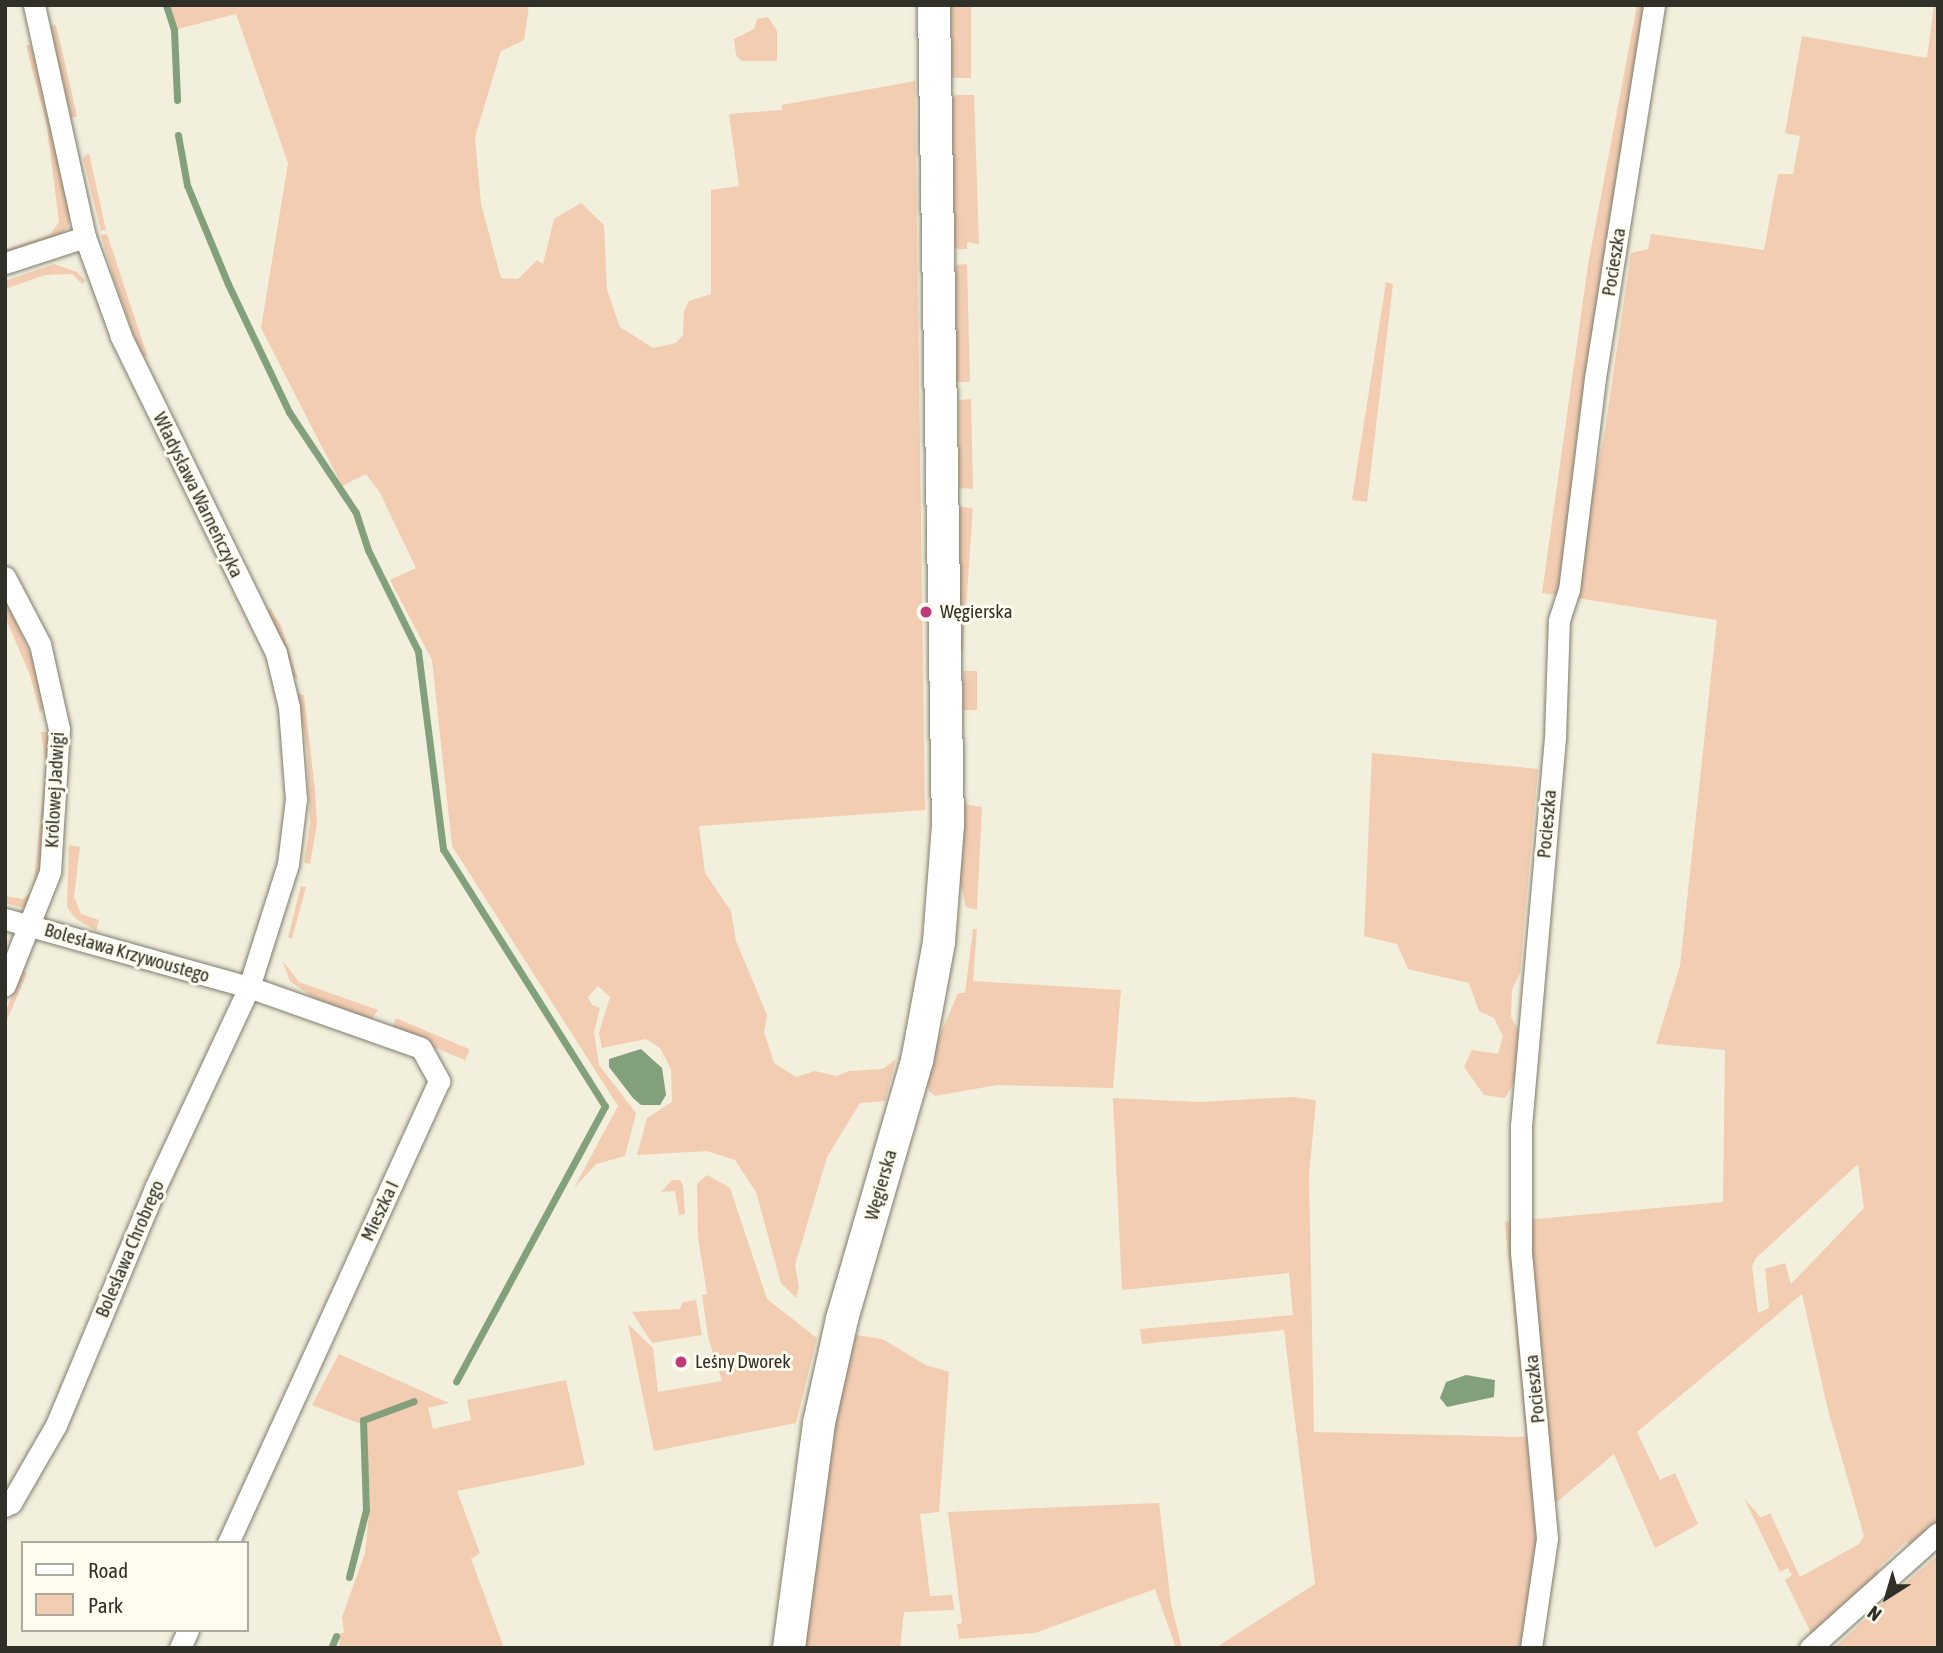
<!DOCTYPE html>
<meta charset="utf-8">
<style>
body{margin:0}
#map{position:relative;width:1943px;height:1653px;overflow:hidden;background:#f2efdd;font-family:"Asap Condensed",sans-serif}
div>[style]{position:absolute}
.green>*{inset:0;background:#f2cdb2;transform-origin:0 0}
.water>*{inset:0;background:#83a07d}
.stream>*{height:7px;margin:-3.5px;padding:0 3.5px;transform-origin:3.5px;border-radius:3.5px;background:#83a07d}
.roads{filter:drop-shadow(0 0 2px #7f7c6c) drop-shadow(0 0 2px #7f7c6c)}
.street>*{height:21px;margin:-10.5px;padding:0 10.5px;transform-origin:10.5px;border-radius:10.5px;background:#fff}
.secondary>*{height:32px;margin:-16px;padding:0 16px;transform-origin:16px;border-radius:16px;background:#fff}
.dots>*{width:19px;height:19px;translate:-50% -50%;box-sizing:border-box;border:4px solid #fefcee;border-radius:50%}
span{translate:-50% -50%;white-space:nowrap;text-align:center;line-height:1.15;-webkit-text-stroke:6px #fefcee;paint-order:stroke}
.street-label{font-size:19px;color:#302f28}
.poi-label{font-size:19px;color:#302f28}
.left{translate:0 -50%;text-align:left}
.frame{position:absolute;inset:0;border:7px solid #302f28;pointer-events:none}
.legend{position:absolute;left:21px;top:1541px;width:228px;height:91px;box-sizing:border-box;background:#fefcee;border:2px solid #acaa9f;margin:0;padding:9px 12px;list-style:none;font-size:21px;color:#302f28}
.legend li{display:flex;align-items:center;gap:14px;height:35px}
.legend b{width:35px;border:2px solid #acaa9f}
.north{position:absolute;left:1852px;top:1562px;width:70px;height:70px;-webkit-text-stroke:5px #fefcee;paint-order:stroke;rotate:217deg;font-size:19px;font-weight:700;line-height:28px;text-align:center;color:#302f28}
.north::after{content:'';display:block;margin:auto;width:24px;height:32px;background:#302f28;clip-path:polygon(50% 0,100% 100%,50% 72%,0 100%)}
</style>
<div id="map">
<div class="green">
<i style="clip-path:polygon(166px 5px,529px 5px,524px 40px,501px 51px,475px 137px,481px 204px,501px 278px,518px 279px,537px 260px,543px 264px,554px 219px,581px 203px,604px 225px,607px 290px,620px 327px,653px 348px,676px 343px,683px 335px,684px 311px,689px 301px,711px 294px,711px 190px,739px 186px,729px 114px,782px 110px,782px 105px,915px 81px,925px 810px,699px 826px,705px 873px,731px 911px,736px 941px,767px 1015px,764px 1032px,774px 1063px,796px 1077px,815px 1071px,836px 1076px,849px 1071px,883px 1069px,896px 1059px,885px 1101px,860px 1103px,827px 1157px,795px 1265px,799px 1287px,796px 1298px,781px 1283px,756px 1192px,735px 1160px,707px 1151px,637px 1155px,647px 1118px,672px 1102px,671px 1069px,660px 1048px,646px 1039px,602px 1048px,599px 1033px,610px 997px,598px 986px,588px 997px,592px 1005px,600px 1008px,594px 1032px,599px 1065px,636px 1113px,625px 1156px,596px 1164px,574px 1188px,618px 1106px,452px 846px,432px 660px,390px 580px,416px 568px,380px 493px,366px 474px,342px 486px,261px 328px,288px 163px,236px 14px,174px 30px)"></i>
<i style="left:951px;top:5px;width:20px;height:73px"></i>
<i style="clip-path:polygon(1637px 5px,1650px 5px,1561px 588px,1556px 595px,1542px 593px,1588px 265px)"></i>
<i style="clip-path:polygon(evenodd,1934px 5px,1938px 5px,1938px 1521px,1910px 1546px,1906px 1542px,1878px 1568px,1879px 1575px,1812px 1635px,1785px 1580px,1792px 1575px,1788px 1568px,1780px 1572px,1744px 1498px,1761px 1518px,1770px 1513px,1800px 1577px,1859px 1544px,1864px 1536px,1828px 1410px,1802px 1294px,1637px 1432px,1660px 1480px,1675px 1473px,1698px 1524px,1655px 1548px,1614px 1454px,1552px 1506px,1525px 1220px,1723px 1202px,1725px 1050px,1656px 1044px,1680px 966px,1717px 620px,1571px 597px,1605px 431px,1631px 253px,1648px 249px,1651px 234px,1764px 250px,1778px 174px,1793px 174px,1800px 136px,1785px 133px,1802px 36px,1927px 58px,1934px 5px,1858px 1164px,1864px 1208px,1791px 1284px,1785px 1263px,1765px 1269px,1769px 1308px,1758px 1313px,1752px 1266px,1756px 1258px,1858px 1164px)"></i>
<i style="clip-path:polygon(768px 17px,777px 31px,777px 61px,742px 61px,736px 56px,734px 39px,754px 29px,757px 19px)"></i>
<i style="left:56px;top:25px;width:94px;height:6px;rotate:77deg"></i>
<i style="clip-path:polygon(26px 45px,31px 45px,71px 209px,68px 227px,58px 237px,5px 256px,5px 250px,50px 235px,59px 222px,47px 127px)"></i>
<i style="clip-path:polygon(956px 95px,974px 95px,979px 244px,967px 242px,967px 249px,959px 249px,954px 247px,952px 98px)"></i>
<i style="clip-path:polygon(89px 153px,106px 230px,101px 231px,83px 158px)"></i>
<i style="clip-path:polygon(107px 234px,148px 358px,140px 353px,113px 276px,101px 235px)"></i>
<i style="clip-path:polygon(54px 264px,77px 272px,86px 281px,82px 284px,72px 274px,45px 275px,5px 289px,5px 281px)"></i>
<i style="clip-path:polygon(967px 264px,970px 382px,956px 382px,956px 265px)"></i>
<i style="clip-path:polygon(1386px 282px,1393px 284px,1367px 502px,1352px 500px)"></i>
<i style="clip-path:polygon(971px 399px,973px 489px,959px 488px,959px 400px)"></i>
<i style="left:960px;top:507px;width:13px;height:146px;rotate:4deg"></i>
<i style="clip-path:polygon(5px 597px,33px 660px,44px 707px,40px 713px,30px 675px,5px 617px)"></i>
<i style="clip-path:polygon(270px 608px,281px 626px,298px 679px,292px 677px,266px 611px)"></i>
<i style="left:963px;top:671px;width:14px;height:39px"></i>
<i style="clip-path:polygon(297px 693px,304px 695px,315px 790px,317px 824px,310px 864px,304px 862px,310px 824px,307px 750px)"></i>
<i style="clip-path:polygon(41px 732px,47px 732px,50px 763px,42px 881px,24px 908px,5px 903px,5px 896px,23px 899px,33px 890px,46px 765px)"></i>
<i style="clip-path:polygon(1372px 753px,1538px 769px,1520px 973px,1512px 990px,1511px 1017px,1519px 1031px,1518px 1076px,1505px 1098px,1484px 1095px,1464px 1067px,1472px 1050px,1498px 1054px,1503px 1036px,1494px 1018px,1479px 1011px,1469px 983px,1408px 969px,1397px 944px,1364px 936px)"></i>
<i style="clip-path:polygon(962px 804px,982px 807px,977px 910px,966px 907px,959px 878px)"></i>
<i style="clip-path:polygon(69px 845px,80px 847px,74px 897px,81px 914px,99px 920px,96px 931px,75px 918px,67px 907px)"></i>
<i style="clip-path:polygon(301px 886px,306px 887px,292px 939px,288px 937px)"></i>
<i style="clip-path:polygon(973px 929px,977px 929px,973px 981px,1121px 990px,1113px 1088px,997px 1085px,935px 1096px,929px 1091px,927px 1081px,940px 1035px,958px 993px,965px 993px)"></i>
<i style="clip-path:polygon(282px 960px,299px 982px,378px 1010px,371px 1020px,312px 997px,290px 981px)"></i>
<i style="clip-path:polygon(23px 971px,27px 973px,7px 1020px,5px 1012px)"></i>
<i style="left:396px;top:1018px;width:80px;height:12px;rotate:23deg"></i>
<i style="clip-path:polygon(1293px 1097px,1316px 1100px,1309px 1175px,1314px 1432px,1526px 1437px,1505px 1222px,1511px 1221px,1541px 1517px,1527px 1648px,1215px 1648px,1315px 1584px,1284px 1330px,1142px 1344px,1140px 1329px,1293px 1315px,1289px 1273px,1122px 1290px,1113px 1098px,1199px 1102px)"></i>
<i style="clip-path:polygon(707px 1175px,730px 1188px,767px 1299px,817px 1338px,796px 1423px,654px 1451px,628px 1324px,653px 1348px,658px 1392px,722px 1381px,708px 1337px,702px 1295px,707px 1294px,698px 1237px,697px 1184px)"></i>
<i style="clip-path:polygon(672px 1180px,680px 1180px,683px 1186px,685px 1214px,679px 1215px,675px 1191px,661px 1192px)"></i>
<i style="clip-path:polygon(696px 1300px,702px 1335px,652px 1343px,632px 1312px,680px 1309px,683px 1302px)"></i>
<i style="clip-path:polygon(856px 1335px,882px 1339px,926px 1365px,949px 1372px,939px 1512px,920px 1514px,930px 1596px,952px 1595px,954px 1610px,904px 1612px,900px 1648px,801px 1648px,832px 1430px)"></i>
<i style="clip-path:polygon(339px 1354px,449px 1403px,428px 1408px,433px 1429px,471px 1420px,467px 1400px,566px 1380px,585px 1465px,457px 1491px,480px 1553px,471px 1559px,504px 1648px,339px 1648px,340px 1633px,344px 1633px,342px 1617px,365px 1553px,370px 1503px,366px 1426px,312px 1405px)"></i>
<i style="clip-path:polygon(1159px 1503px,1171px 1604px,1182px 1648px,1176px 1648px,1155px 1589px,1035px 1633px,959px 1639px,957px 1624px,962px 1623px,948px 1512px)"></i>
<i style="clip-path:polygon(1938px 1555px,1938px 1648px,1834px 1648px,1891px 1596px)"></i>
</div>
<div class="water">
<i style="clip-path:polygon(641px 1049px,662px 1068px,666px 1095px,660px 1105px,641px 1105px,633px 1098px,609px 1067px,609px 1059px)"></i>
<i style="clip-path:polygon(1466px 1375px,1495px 1380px,1494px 1397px,1447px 1407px,1440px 1398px,1446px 1382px)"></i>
</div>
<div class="stream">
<i style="left:166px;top:5px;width:26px;rotate:72deg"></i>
<i style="left:174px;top:30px;width:70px;rotate:87.5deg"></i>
<i style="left:178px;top:135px;width:51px;rotate:79.8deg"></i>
<i style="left:187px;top:185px;width:107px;rotate:67.5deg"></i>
<i style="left:228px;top:284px;width:142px;rotate:64.5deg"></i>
<i style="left:289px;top:412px;width:121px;rotate:56.4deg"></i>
<i style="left:356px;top:513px;width:39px;rotate:72deg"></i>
<i style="left:368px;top:550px;width:113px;rotate:63.7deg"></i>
<i style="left:418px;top:651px;width:200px;rotate:82.8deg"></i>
<i style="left:443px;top:849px;width:304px;rotate:57.8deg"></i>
<i style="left:605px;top:1106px;width:313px;rotate:118.4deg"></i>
<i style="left:349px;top:1577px;width:69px;rotate:-75.8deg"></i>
<i style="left:366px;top:1510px;width:90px;rotate:-91.9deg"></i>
<i style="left:363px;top:1420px;width:54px;rotate:-20.4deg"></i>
<i style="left:331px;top:1648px;width:13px;rotate:-67deg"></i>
</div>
<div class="roads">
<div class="street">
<i style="left:5px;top:263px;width:84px;rotate:-18deg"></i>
<i style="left:5px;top:577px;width:76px;rotate:62.4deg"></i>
<i style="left:40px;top:644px;width:87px;rotate:77.4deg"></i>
<i style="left:59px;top:729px;width:143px;rotate:93.6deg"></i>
<i style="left:50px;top:872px;width:122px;rotate:111.7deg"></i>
<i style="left:5px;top:919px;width:253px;rotate:15.6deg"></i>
<i style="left:249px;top:987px;width:182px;rotate:19.5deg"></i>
<i style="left:421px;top:1048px;width:38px;rotate:61deg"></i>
<i style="left:439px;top:1081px;width:508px;rotate:114.55deg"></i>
<i style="left:5px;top:1506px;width:7px;rotate:-27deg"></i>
<i style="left:11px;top:1503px;width:90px;rotate:-60deg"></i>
<i style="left:56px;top:1425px;width:257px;rotate:-67.3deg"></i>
<i style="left:155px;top:1188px;width:222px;rotate:-64.9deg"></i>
<i style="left:249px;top:987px;width:129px;rotate:-72.4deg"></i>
<i style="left:288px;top:864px;width:65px;rotate:-83deg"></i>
<i style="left:296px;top:799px;width:92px;rotate:-94.4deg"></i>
<i style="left:289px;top:707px;width:56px;rotate:-103.5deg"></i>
<i style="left:276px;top:653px;width:353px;rotate:-116.1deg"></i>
<i style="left:121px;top:336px;width:105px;rotate:-110deg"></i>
<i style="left:85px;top:237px;width:238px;rotate:-102.4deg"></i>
<i style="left:180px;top:1648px;width:20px;rotate:-66deg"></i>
<i style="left:1531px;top:1648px;width:111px;rotate:-81.7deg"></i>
<i style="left:1547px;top:1538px;width:288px;rotate:-95.2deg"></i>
<i style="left:1521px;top:1251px;width:125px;rotate:-90deg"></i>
<i style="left:1521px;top:1126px;width:389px;rotate:-85deg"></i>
<i style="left:1555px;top:738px;width:118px;rotate:-88.1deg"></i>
<i style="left:1559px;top:620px;width:32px;rotate:-72deg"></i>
<i style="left:1569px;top:590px;width:214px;rotate:-83deg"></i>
<i style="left:1595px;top:378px;width:378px;rotate:-81deg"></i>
<i style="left:1810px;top:1648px;width:172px;rotate:-41.9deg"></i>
</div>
<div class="secondary">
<i style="left:789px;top:1648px;width:227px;rotate:-82.4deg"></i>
<i style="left:819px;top:1423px;width:107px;rotate:-77.5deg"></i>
<i style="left:842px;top:1319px;width:269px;rotate:-73.8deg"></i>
<i style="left:917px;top:1061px;width:121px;rotate:-79.5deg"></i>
<i style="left:939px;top:942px;width:116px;rotate:-85.6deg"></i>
<i style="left:948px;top:826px;width:821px;rotate:-90.98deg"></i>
</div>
</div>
<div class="dots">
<i style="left:926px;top:612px;background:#c13978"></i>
<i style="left:681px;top:1362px;background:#c13978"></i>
</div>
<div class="street-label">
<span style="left:1614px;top:262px;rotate:-81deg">Pocieszka</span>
<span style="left:198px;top:495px;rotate:64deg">Władysława Warneńczyka</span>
<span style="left:55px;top:790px;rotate:-87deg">Królowej Jadwigi</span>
<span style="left:1547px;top:824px;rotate:-85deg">Pocieszka</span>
<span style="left:127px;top:953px;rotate:16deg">Bolesława Krzywoustego</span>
<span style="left:881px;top:1185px;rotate:-74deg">Węgierska</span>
<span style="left:380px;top:1211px;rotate:-65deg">Mieszka I</span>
<span style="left:130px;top:1249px;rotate:-67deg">Bolesława Chrobrego</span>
<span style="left:1535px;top:1389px;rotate:-96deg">Pocieszka</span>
</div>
<div class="poi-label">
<span class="left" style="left:940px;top:612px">Węgierska</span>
<span class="left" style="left:695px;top:1362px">Leśny Dworek</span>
</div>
<div class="frame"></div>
<ul class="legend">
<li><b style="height:9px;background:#fff"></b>Road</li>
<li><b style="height:19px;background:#f2cdb2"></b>Park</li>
</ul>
<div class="north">N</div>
</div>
